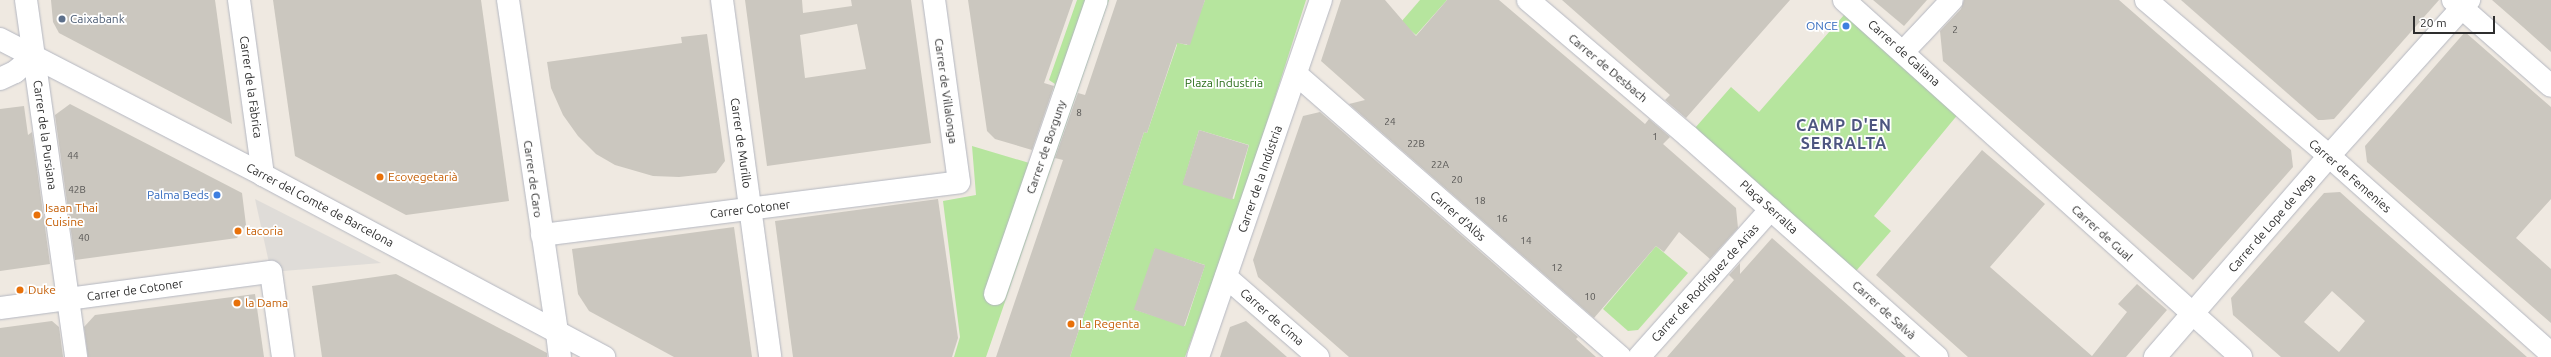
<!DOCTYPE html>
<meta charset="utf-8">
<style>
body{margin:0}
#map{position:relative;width:2551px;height:357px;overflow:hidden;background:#efe9e1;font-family:Ubuntu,sans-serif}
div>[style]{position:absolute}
.green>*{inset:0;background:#b6e59e}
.plaza>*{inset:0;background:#dfdcd8}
.building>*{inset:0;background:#cbc7bf;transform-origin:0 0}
.roads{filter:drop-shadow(0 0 1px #b4b7c1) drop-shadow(0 0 1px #b4b7c1)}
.street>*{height:22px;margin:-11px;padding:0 11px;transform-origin:11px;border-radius:11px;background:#fff}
.secondary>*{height:22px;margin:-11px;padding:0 11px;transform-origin:11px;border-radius:11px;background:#fff}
.dots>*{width:11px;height:11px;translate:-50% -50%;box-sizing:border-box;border:2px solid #fff;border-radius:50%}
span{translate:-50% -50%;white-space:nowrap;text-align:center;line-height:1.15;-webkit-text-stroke:3.5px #fff;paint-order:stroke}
.number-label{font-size:10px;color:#555452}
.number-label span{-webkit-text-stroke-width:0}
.service-label{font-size:12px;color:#4e5e75}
.left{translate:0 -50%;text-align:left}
.shop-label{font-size:12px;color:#366cbe}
.right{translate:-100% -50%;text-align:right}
.street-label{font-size:12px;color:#2e2e2e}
.park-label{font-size:12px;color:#2c6e1b}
.food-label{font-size:12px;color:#c56008}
.district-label{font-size:16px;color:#4d5680;font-weight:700;letter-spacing:1px}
.scale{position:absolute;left:2413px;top:16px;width:82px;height:18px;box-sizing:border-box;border:2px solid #2e2e2e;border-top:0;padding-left:5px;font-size:12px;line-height:14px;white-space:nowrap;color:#2e2e2e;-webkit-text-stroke:3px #fff;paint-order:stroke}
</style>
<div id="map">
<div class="green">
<i style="clip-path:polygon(1077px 0,1109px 0,986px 357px,954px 357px,960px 337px,943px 201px,976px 195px,972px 146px,1036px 165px,1055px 84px,1049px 80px)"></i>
<i style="clip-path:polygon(evenodd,1205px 0,1306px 0,1242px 201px,1185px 357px,1070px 357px,1144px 132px,1147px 133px,1177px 45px,1175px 42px,1187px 45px,1205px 0,1199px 130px,1249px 145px,1234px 199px,1183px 184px,1199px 130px,1205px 0,1155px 249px,1205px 265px,1185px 326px,1136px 310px,1155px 249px)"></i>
<i style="clip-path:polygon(1420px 0,1447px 0,1416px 35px,1401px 22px)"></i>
<i style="clip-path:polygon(1851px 7px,1964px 107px,1874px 216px,1891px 231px,1849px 279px,1688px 136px,1731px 87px,1759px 112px)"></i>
<i style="clip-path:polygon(1656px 246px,1688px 273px,1638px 330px,1628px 331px,1603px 309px)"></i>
</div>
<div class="plaza">
<i style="clip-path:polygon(255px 199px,381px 263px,271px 272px)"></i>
</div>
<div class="building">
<i style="clip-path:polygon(51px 0,215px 0,232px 124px,59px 33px,53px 22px)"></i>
<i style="clip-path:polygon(273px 0,481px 0,509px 201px,406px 215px,295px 156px)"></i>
<i style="clip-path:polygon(evenodd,745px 0,802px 0,803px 13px,852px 6px,851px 0,911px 0,931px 143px,767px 166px,745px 0,857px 24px,866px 69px,805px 78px,800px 35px,857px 24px)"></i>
<i style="clip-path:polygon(968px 0,1073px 0,1044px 83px,1054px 86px,1032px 150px,995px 139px,987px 131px)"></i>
<i style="clip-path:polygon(1117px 0,1205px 0,1190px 45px,1177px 43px,1147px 133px,1144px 132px,1070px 357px,996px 357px,1063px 160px,1055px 158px,1078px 93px,1085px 95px)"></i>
<i style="clip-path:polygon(1341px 0,1385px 0,1416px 36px,1447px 0,1499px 0,1645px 124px,1649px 119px,1670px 137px,1663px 144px,1736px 208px,1738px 228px,1710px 259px,1679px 232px,1664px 252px,1656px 246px,1594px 318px,1349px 104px,1365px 100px,1321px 61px)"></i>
<i style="clip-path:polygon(1562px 0,1790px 0,1686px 118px,1665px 100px,1670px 95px)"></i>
<i style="clip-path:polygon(1873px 0,1927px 0,1904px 26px)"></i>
<i style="clip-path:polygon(1964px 0,2119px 0,2291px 150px,2293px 167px,2193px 280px,1943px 61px,1940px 31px,1961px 9px)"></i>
<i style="clip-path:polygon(2181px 0,2439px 0,2334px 119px,2323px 120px,2318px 120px)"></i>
<i style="clip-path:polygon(2492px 0,2551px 0,2551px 52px,2523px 27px)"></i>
<i style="clip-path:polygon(2465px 32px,2551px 107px,2551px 199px,2516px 238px,2551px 269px,2551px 323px,2367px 162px,2365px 146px)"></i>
<i style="clip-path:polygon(707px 34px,725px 161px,716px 173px,679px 177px,653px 176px,615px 165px,596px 154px,578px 136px,563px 115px,551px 88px,547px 62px,682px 43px,681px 37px)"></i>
<i style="clip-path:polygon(70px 104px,242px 193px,246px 225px,237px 238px,75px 260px,55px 115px)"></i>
<i style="clip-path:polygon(24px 106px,28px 135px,32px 132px,50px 264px,0 271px,0 109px)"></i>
<i style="clip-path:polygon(1320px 112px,1578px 337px,1576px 339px,1596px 357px,1349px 357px,1258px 277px,1253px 260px,1303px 116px)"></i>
<i style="left:1199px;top:130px;width:52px;height:57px;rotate:17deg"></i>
<i style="clip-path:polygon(1982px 150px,2045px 204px,1990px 267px,2092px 356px,2127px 312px,2118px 304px,2137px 284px,2167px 310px,2126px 357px,1968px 357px,1876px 275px)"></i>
<i style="clip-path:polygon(evenodd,2340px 192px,2360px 210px,2527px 357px,2281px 357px,2233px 315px,2231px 298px,2324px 193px,2340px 192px,2332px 291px,2365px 321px,2339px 352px,2304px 322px,2332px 291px)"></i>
<i style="clip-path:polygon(938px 199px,958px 338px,952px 357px,793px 357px,775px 221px)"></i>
<i style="clip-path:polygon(734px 227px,752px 357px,674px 357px,589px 311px,578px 294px,572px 249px)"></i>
<i style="clip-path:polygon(1772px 238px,1849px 306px,1906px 357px,1667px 357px,1734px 280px,1729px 275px,1740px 263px,1740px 274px)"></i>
<i style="left:1155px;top:248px;width:53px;height:65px;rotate:19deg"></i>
<i style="clip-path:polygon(396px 274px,547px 353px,547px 357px,322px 357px,312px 286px)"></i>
<i style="clip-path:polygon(255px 294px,264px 357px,88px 357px,84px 327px,95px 315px)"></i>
<i style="clip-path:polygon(52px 321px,59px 327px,63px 357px,0 357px,0 328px)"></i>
<i style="clip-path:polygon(1246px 321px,1287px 357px,1220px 357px,1230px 327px)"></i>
</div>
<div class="roads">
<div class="street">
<i style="left:26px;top:0;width:360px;rotate:82deg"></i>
<i style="left:239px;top:0;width:177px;rotate:82.2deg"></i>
<i style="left:508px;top:0;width:337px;rotate:81.6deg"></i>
<i style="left:722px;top:0;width:360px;rotate:82.3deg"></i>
<i style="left:1528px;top:0;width:210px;rotate:40.4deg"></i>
<i style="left:1688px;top:136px;width:333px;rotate:41.6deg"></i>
<i style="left:1844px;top:0;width:534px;rotate:41.96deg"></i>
<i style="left:2146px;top:0;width:240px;rotate:40.4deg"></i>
<i style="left:2329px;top:156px;width:297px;rotate:41.7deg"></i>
<i style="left:2453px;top:0;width:130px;rotate:41.3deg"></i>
<i style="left:1903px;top:52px;width:71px;rotate:-46.7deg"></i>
<i style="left:1296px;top:74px;width:430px;rotate:41.1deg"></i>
<i style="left:0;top:79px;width:17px;rotate:-25deg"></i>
<i style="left:15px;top:72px;width:25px;rotate:-40deg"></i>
<i style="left:542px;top:235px;width:420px;rotate:-7.2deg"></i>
<i style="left:959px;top:182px;width:184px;rotate:-97.8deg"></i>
<i style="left:1226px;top:277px;width:122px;rotate:41deg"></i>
<i style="left:995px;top:294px;width:311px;rotate:-70.9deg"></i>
<i style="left:0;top:308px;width:273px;rotate:-7.6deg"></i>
<i style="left:271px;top:272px;width:86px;rotate:82deg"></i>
<i style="left:1639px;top:357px;width:198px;rotate:-48.3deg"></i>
<i style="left:2155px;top:357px;width:266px;rotate:-49.1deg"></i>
<i style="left:2329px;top:156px;width:210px;rotate:-48.1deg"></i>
</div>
<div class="secondary">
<i style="left:0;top:39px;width:296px;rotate:27.3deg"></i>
<i style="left:263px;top:175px;width:387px;rotate:28.1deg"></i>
<i style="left:557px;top:333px;width:24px;rotate:83deg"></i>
<i style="left:1198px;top:357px;width:378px;rotate:-71deg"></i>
</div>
</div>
<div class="dots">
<i style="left:62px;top:19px;background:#5c6f8a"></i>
<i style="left:1846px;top:26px;background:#3f7fe0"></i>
<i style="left:380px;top:177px;background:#e8710a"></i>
<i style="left:217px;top:195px;background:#3f7fe0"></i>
<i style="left:37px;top:215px;background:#e8710a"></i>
<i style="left:238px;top:231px;background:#e8710a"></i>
<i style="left:20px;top:290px;background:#e8710a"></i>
<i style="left:237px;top:303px;background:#e8710a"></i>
<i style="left:1071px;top:324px;background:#e8710a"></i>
</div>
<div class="number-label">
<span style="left:1955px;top:30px">2</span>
<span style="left:1079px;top:113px">8</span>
<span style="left:1390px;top:122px">24</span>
<span style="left:1655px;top:137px">1</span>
<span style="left:1416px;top:144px">22B</span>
<span style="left:73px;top:156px">44</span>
<span style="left:1440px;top:165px">22A</span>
<span style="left:1457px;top:180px">20</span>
<span style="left:77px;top:190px">42B</span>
<span style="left:1480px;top:201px">18</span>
<span style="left:1502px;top:219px">16</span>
<span style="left:84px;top:238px">40</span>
<span style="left:1526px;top:241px">14</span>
<span style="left:1557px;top:268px">12</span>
<span style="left:1590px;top:297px">10</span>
</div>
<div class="service-label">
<span class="left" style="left:70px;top:19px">Caixabank</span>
</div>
<div class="shop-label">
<span class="right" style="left:1838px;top:26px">ONCE</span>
<span class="right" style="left:209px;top:195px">Palma Beds</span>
</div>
<div class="street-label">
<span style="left:1904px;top:53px;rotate:42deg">Carrer de Galiana</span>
<span style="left:1608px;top:68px;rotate:40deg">Carrer de Desbach</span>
<span style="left:251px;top:87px;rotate:82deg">Carrer de la Fàbrica</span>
<span style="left:946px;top:91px;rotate:82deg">Carrer de Villalonga</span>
<span style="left:45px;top:135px;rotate:82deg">Carrer de la Pursiana</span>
<span style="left:741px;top:143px;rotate:82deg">Carrer de Murillo</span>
<span style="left:1046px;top:147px;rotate:-71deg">Carrer de Borguny</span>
<span style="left:2350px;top:176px;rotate:41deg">Carrer de Femenies</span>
<span style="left:533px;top:179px;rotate:82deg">Carrer de Caro</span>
<span style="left:1260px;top:179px;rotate:-71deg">Carrer de la Indústria</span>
<span style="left:320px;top:205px;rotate:28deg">Carrer del Comte de Barcelona</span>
<span style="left:1769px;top:207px;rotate:42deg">Plaça Serralta</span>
<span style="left:750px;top:209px;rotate:-7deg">Carrer Cotoner</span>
<span style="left:1458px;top:216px;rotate:41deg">Carrer d'Alòs</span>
<span style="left:2272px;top:223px;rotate:-49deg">Carrer de Lope de Vega</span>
<span style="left:2102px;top:233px;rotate:42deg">Carrer de Gual</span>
<span style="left:1705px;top:283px;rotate:-48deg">Carrer de Rodríguez de Arias</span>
<span style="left:135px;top:290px;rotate:-8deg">Carrer de Cotoner</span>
<span style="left:1884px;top:310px;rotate:42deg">Carrer de Salvà</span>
<span style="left:1272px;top:317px;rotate:41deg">Carrer de Cima</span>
</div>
<div class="park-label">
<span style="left:1224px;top:83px">Plaza Industria</span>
</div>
<div class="food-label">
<span class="left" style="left:388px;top:177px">Ecovegetarià</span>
<span class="left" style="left:45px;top:215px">Isaan Thai<br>Cuisine</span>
<span class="left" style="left:246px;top:231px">tacoria</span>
<span class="left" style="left:28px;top:290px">Duke</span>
<span class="left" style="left:245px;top:303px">la Dama</span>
<span class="left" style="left:1079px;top:324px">La Regenta</span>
</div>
<div class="district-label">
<span style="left:1844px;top:134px">CAMP D'EN<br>SERRALTA</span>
</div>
<div class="scale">20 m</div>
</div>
